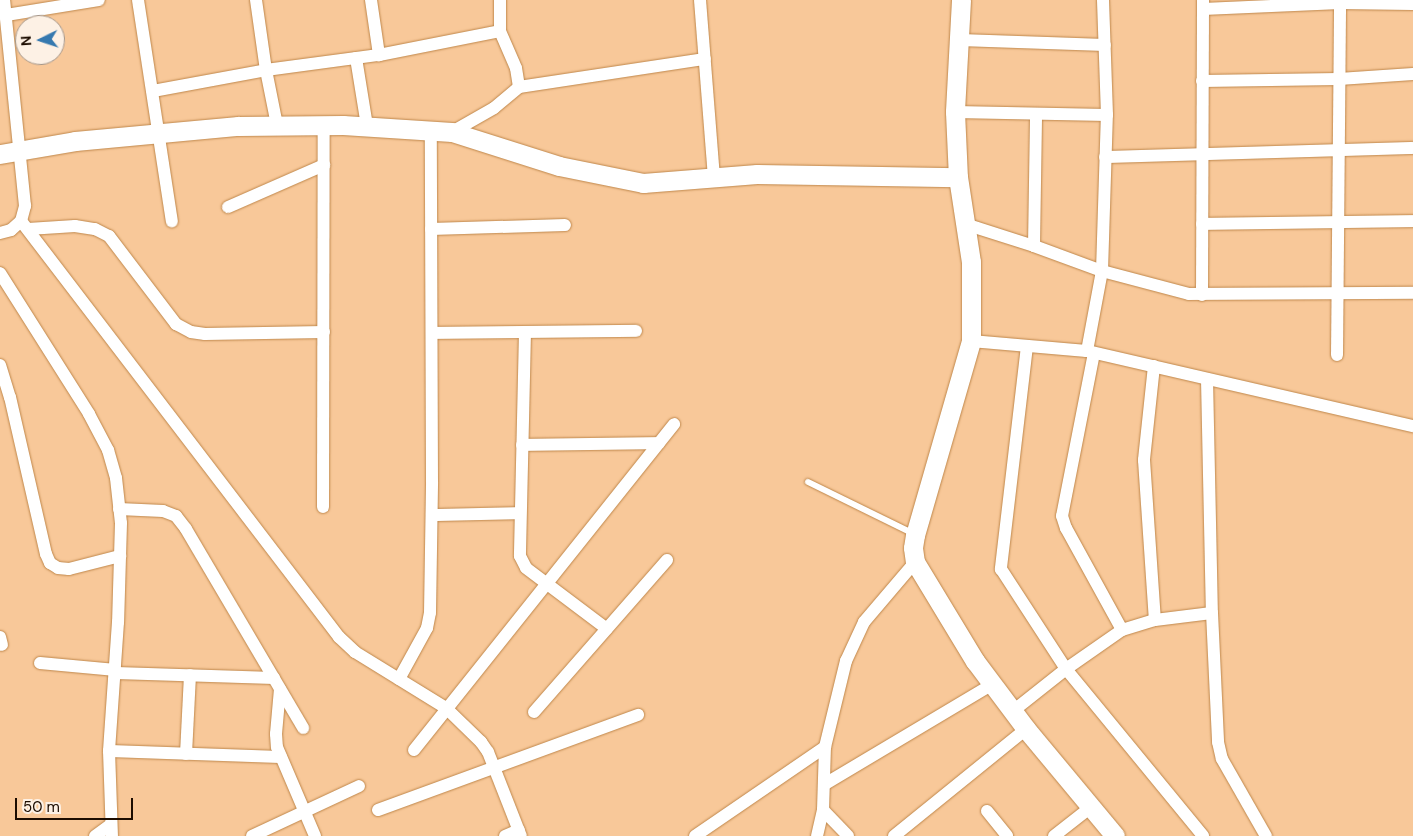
<!DOCTYPE html>
<style>
body{margin:0}
#map{position:relative;width:1413px;height:836px;overflow:hidden;background:#f8c899;font-family:"DM Sans",sans-serif}
div>[style]{position:absolute}
.roads{filter:drop-shadow(0 0 1px #bf874b) drop-shadow(0 0 1px #bf874b)}
.lane>*{height:6px;margin:-3px;padding:0 3px;transform-origin:3px;border-radius:3px;background:#fff}
.street>*{height:12px;margin:-6px;padding:0 6px;transform-origin:6px;border-radius:6px;background:#fff}
.secondary>*{height:19px;margin:-9.5px;padding:0 9.5px;transform-origin:9.5px;border-radius:9.5px;background:#fff}
span{translate:-50% -50%;white-space:nowrap;text-align:center;line-height:1.15;-webkit-text-stroke:4px #fdf1e5;paint-order:stroke}
.north{position:absolute;left:15px;top:15px;width:50px;height:50px;box-sizing:border-box;background:#fdf1e5;border:1px solid #a39589;border-radius:50%;rotate:266deg;font-size:14px;font-weight:700;line-height:20px;text-align:center;color:#1c0c00}
.north::after{content:'';display:block;margin:auto;width:18px;height:22px;background:#3679af;clip-path:polygon(50% 0,100% 100%,50% 72%,0 100%)}
.scale{position:absolute;left:15px;top:798px;width:118px;height:22px;box-sizing:border-box;border:2px solid #1c0c00;border-top:0;padding-left:6px;font-size:15px;line-height:18px;white-space:nowrap;color:#1c0c00;-webkit-text-stroke:4px #fdf1e5;paint-order:stroke}
</style>
<div id="map">
<div class="roads">
<div class="lane">
<i style="left:808px;top:482px;width:118px;rotate:26.1deg"></i>
</div>
<div class="street">
<i style="left:138px;top:0;width:224px;rotate:81.3deg"></i>
<i style="left:256px;top:0;width:71px;rotate:81.9deg"></i>
<i style="left:266px;top:70px;width:56px;rotate:78.7deg"></i>
<i style="left:371px;top:0;width:56px;rotate:81.7deg"></i>
<i style="left:700px;top:0;width:178px;rotate:85.5deg"></i>
<i style="left:1203px;top:9px;width:137px;rotate:-2.5deg"></i>
<i style="left:1340px;top:3px;width:73px;rotate:0.8deg"></i>
<i style="left:6px;top:15px;width:94px;rotate:-9.2deg"></i>
<i style="left:960px;top:40px;width:145px;rotate:2deg"></i>
<i style="left:356px;top:58px;width:69px;rotate:80.8deg"></i>
<i style="left:1202px;top:81px;width:137px;rotate:-0.8deg"></i>
<i style="left:1339px;top:79px;width:74px;rotate:-3.9deg"></i>
<i style="left:519px;top:87px;width:188px;rotate:-8.6deg"></i>
<i style="left:153px;top:91px;width:115px;rotate:-10.5deg"></i>
<i style="left:266px;top:70px;width:114px;rotate:-7.6deg"></i>
<i style="left:379px;top:55px;width:123px;rotate:-11.2deg"></i>
<i style="left:955px;top:112px;width:152px;rotate:1.1deg"></i>
<i style="left:452px;top:132px;width:48px;rotate:-29.7deg"></i>
<i style="left:494px;top:108px;width:33px;rotate:-40deg"></i>
<i style="left:519px;top:87px;width:19px;rotate:-99deg"></i>
<i style="left:516px;top:68px;width:40px;rotate:-113.4deg"></i>
<i style="left:500px;top:31px;width:31px;rotate:-90deg"></i>
<i style="left:1105px;top:157px;width:308px;rotate:-1.7deg"></i>
<i style="left:228px;top:207px;width:105px;rotate:-23.6deg"></i>
<i style="left:21px;top:221px;width:524px;rotate:52.6deg"></i>
<i style="left:339px;top:637px;width:22px;rotate:43deg"></i>
<i style="left:355px;top:652px;width:107px;rotate:31.6deg"></i>
<i style="left:446px;top:708px;width:49px;rotate:44.2deg"></i>
<i style="left:481px;top:742px;width:12px;rotate:55deg"></i>
<i style="left:488px;top:752px;width:90px;rotate:68.6deg"></i>
<i style="left:965px;top:224px;width:72px;rotate:17.7deg"></i>
<i style="left:1034px;top:246px;width:72px;rotate:20.2deg"></i>
<i style="left:1102px;top:271px;width:90px;rotate:14.8deg"></i>
<i style="left:1189px;top:294px;width:224px;rotate:-0.3deg"></i>
<i style="left:1202px;top:224px;width:211px;rotate:-0.8deg"></i>
<i style="left:28px;top:229px;width:47px;rotate:-3.7deg"></i>
<i style="left:75px;top:226px;width:20px;rotate:9deg"></i>
<i style="left:95px;top:229px;width:16px;rotate:27deg"></i>
<i style="left:109px;top:236px;width:111px;rotate:52.7deg"></i>
<i style="left:176px;top:324px;width:17px;rotate:28deg"></i>
<i style="left:191px;top:332px;width:14px;rotate:8deg"></i>
<i style="left:205px;top:334px;width:119px;rotate:-1deg"></i>
<i style="left:431px;top:229px;width:134px;rotate:-1.7deg"></i>
<i style="left:0;top:233px;width:11px;rotate:-15deg"></i>
<i style="left:11px;top:230px;width:13px;rotate:-42deg"></i>
<i style="left:21px;top:221px;width:16px;rotate:-75deg"></i>
<i style="left:25px;top:206px;width:207px;rotate:-95.8deg"></i>
<i style="left:1034px;top:246px;width:131px;rotate:-89.1deg"></i>
<i style="left:0;top:273px;width:167px;rotate:57.7deg"></i>
<i style="left:89px;top:414px;width:41px;rotate:62.2deg"></i>
<i style="left:108px;top:450px;width:29px;rotate:74deg"></i>
<i style="left:116px;top:478px;width:45px;rotate:83.7deg"></i>
<i style="left:121px;top:523px;width:99px;rotate:91.7deg"></i>
<i style="left:118px;top:622px;width:129px;rotate:94deg"></i>
<i style="left:109px;top:751px;width:85px;rotate:88deg"></i>
<i style="left:1202px;top:295px;width:295px;rotate:-89.8deg"></i>
<i style="left:525px;top:332px;width:224px;rotate:91.3deg"></i>
<i style="left:520px;top:556px;width:13px;rotate:63deg"></i>
<i style="left:526px;top:568px;width:101px;rotate:37deg"></i>
<i style="left:432px;top:333px;width:204px;rotate:-0.6deg"></i>
<i style="left:971px;top:341px;width:116px;rotate:4.9deg"></i>
<i style="left:1087px;top:351px;width:335px;rotate:13deg"></i>
<i style="left:1027px;top:346px;width:225px;rotate:96.7deg"></i>
<i style="left:1001px;top:569px;width:119px;rotate:57deg"></i>
<i style="left:1066px;top:669px;width:216px;rotate:50.6deg"></i>
<i style="left:1087px;top:351px;width:81px;rotate:-79.4deg"></i>
<i style="left:1102px;top:271px;width:156px;rotate:-88.2deg"></i>
<i style="left:1107px;top:115px;width:115px;rotate:-92deg"></i>
<i style="left:1094px;top:353px;width:166px;rotate:101.1deg"></i>
<i style="left:1062px;top:516px;width:13px;rotate:72deg"></i>
<i style="left:1066px;top:528px;width:116px;rotate:61.2deg"></i>
<i style="left:1337px;top:355px;width:355px;rotate:-89.5deg"></i>
<i style="left:0;top:365px;width:34px;rotate:73deg"></i>
<i style="left:10px;top:397px;width:161px;rotate:77.1deg"></i>
<i style="left:46px;top:554px;width:10px;rotate:66deg"></i>
<i style="left:50px;top:563px;width:9px;rotate:32deg"></i>
<i style="left:58px;top:568px;width:11px;rotate:5deg"></i>
<i style="left:69px;top:569px;width:53px;rotate:-14.3deg"></i>
<i style="left:1154px;top:366px;width:95px;rotate:96.1deg"></i>
<i style="left:1144px;top:460px;width:160px;rotate:86.1deg"></i>
<i style="left:1207px;top:379px;width:234px;rotate:88.8deg"></i>
<i style="left:1212px;top:613px;width:129px;rotate:87.3deg"></i>
<i style="left:1218px;top:742px;width:17px;rotate:77deg"></i>
<i style="left:1222px;top:759px;width:89px;rotate:60.3deg"></i>
<i style="left:522px;top:445px;width:137px;rotate:-0.8deg"></i>
<i style="left:323px;top:507px;width:382px;rotate:-89.9deg"></i>
<i style="left:119px;top:509px;width:44px;rotate:2.6deg"></i>
<i style="left:163px;top:511px;width:14px;rotate:21deg"></i>
<i style="left:176px;top:516px;width:16px;rotate:52deg"></i>
<i style="left:186px;top:529px;width:231px;rotate:59.5deg"></i>
<i style="left:432px;top:515px;width:87px;rotate:-1.3deg"></i>
<i style="left:0;top:637px;width:8px;rotate:76deg"></i>
<i style="left:40px;top:663px;width:76px;rotate:5.3deg"></i>
<i style="left:116px;top:673px;width:158px;rotate:1.8deg"></i>
<i style="left:399px;top:679px;width:58px;rotate:-61.2deg"></i>
<i style="left:427px;top:628px;width:15px;rotate:-79deg"></i>
<i style="left:430px;top:613px;width:131px;rotate:-89.1deg"></i>
<i style="left:432px;top:482px;width:351px;rotate:-90.2deg"></i>
<i style="left:280px;top:689px;width:45px;rotate:95.1deg"></i>
<i style="left:276px;top:734px;width:13px;rotate:86deg"></i>
<i style="left:277px;top:747px;width:97px;rotate:66.9deg"></i>
<i style="left:1013px;top:711px;width:68px;rotate:-38.4deg"></i>
<i style="left:1066px;top:669px;width:68px;rotate:-34.9deg"></i>
<i style="left:1122px;top:630px;width:34px;rotate:-17deg"></i>
<i style="left:1155px;top:620px;width:57px;rotate:-7deg"></i>
<i style="left:534px;top:712px;width:202px;rotate:-48.8deg"></i>
<i style="left:414px;top:750px;width:417px;rotate:-51.4deg"></i>
<i style="left:109px;top:751px;width:172px;rotate:2deg"></i>
<i style="left:186px;top:754px;width:79px;rotate:-87.1deg"></i>
<i style="left:825px;top:784px;width:196px;rotate:-30.8deg"></i>
<i style="left:378px;top:810px;width:277px;rotate:-20.1deg"></i>
<i style="left:823px;top:810px;width:36px;rotate:46deg"></i>
<i style="left:987px;top:811px;width:32px;rotate:51deg"></i>
<i style="left:95px;top:836px;width:19px;rotate:-36deg"></i>
<i style="left:252px;top:836px;width:118px;rotate:-25deg"></i>
<i style="left:505px;top:836px;width:15px;rotate:-23deg"></i>
<i style="left:695px;top:836px;width:158px;rotate:-34.4deg"></i>
<i style="left:817px;top:836px;width:27px;rotate:-77deg"></i>
<i style="left:823px;top:810px;width:63px;rotate:-88.2deg"></i>
<i style="left:825px;top:747px;width:89px;rotate:-76.3deg"></i>
<i style="left:846px;top:661px;width:43px;rotate:-65.2deg"></i>
<i style="left:864px;top:622px;width:79px;rotate:-49.6deg"></i>
<i style="left:894px;top:836px;width:170px;rotate:-39deg"></i>
<i style="left:1054px;top:836px;width:47px;rotate:-38.1deg"></i>
</div>
<div class="secondary">
<i style="left:961px;top:0;width:112px;rotate:93.1deg"></i>
<i style="left:955px;top:112px;width:65px;rotate:87.4deg"></i>
<i style="left:958px;top:177px;width:86px;rotate:81.3deg"></i>
<i style="left:971px;top:262px;width:79px;rotate:90deg"></i>
<i style="left:971px;top:341px;width:202px;rotate:106.1deg"></i>
<i style="left:915px;top:535px;width:13px;rotate:99deg"></i>
<i style="left:913px;top:548px;width:14px;rotate:82deg"></i>
<i style="left:915px;top:562px;width:116px;rotate:58.8deg"></i>
<i style="left:975px;top:661px;width:85px;rotate:53.1deg"></i>
<i style="left:1026px;top:729px;width:139px;rotate:50.2deg"></i>
<i style="left:0;top:154px;width:76px;rotate:-9.8deg"></i>
<i style="left:75px;top:141px;width:164px;rotate:-5.3deg"></i>
<i style="left:238px;top:126px;width:105px;rotate:-0.5deg"></i>
<i style="left:343px;top:125px;width:109px;rotate:3.7deg"></i>
<i style="left:452px;top:132px;width:112px;rotate:17.6deg"></i>
<i style="left:559px;top:166px;width:86px;rotate:11.4deg"></i>
<i style="left:643px;top:183px;width:114px;rotate:-4.5deg"></i>
<i style="left:757px;top:174px;width:201px;rotate:0.9deg"></i>
</div>
</div>
<div class="north">N</div>
<div class="scale">50 m</div>
</div>
